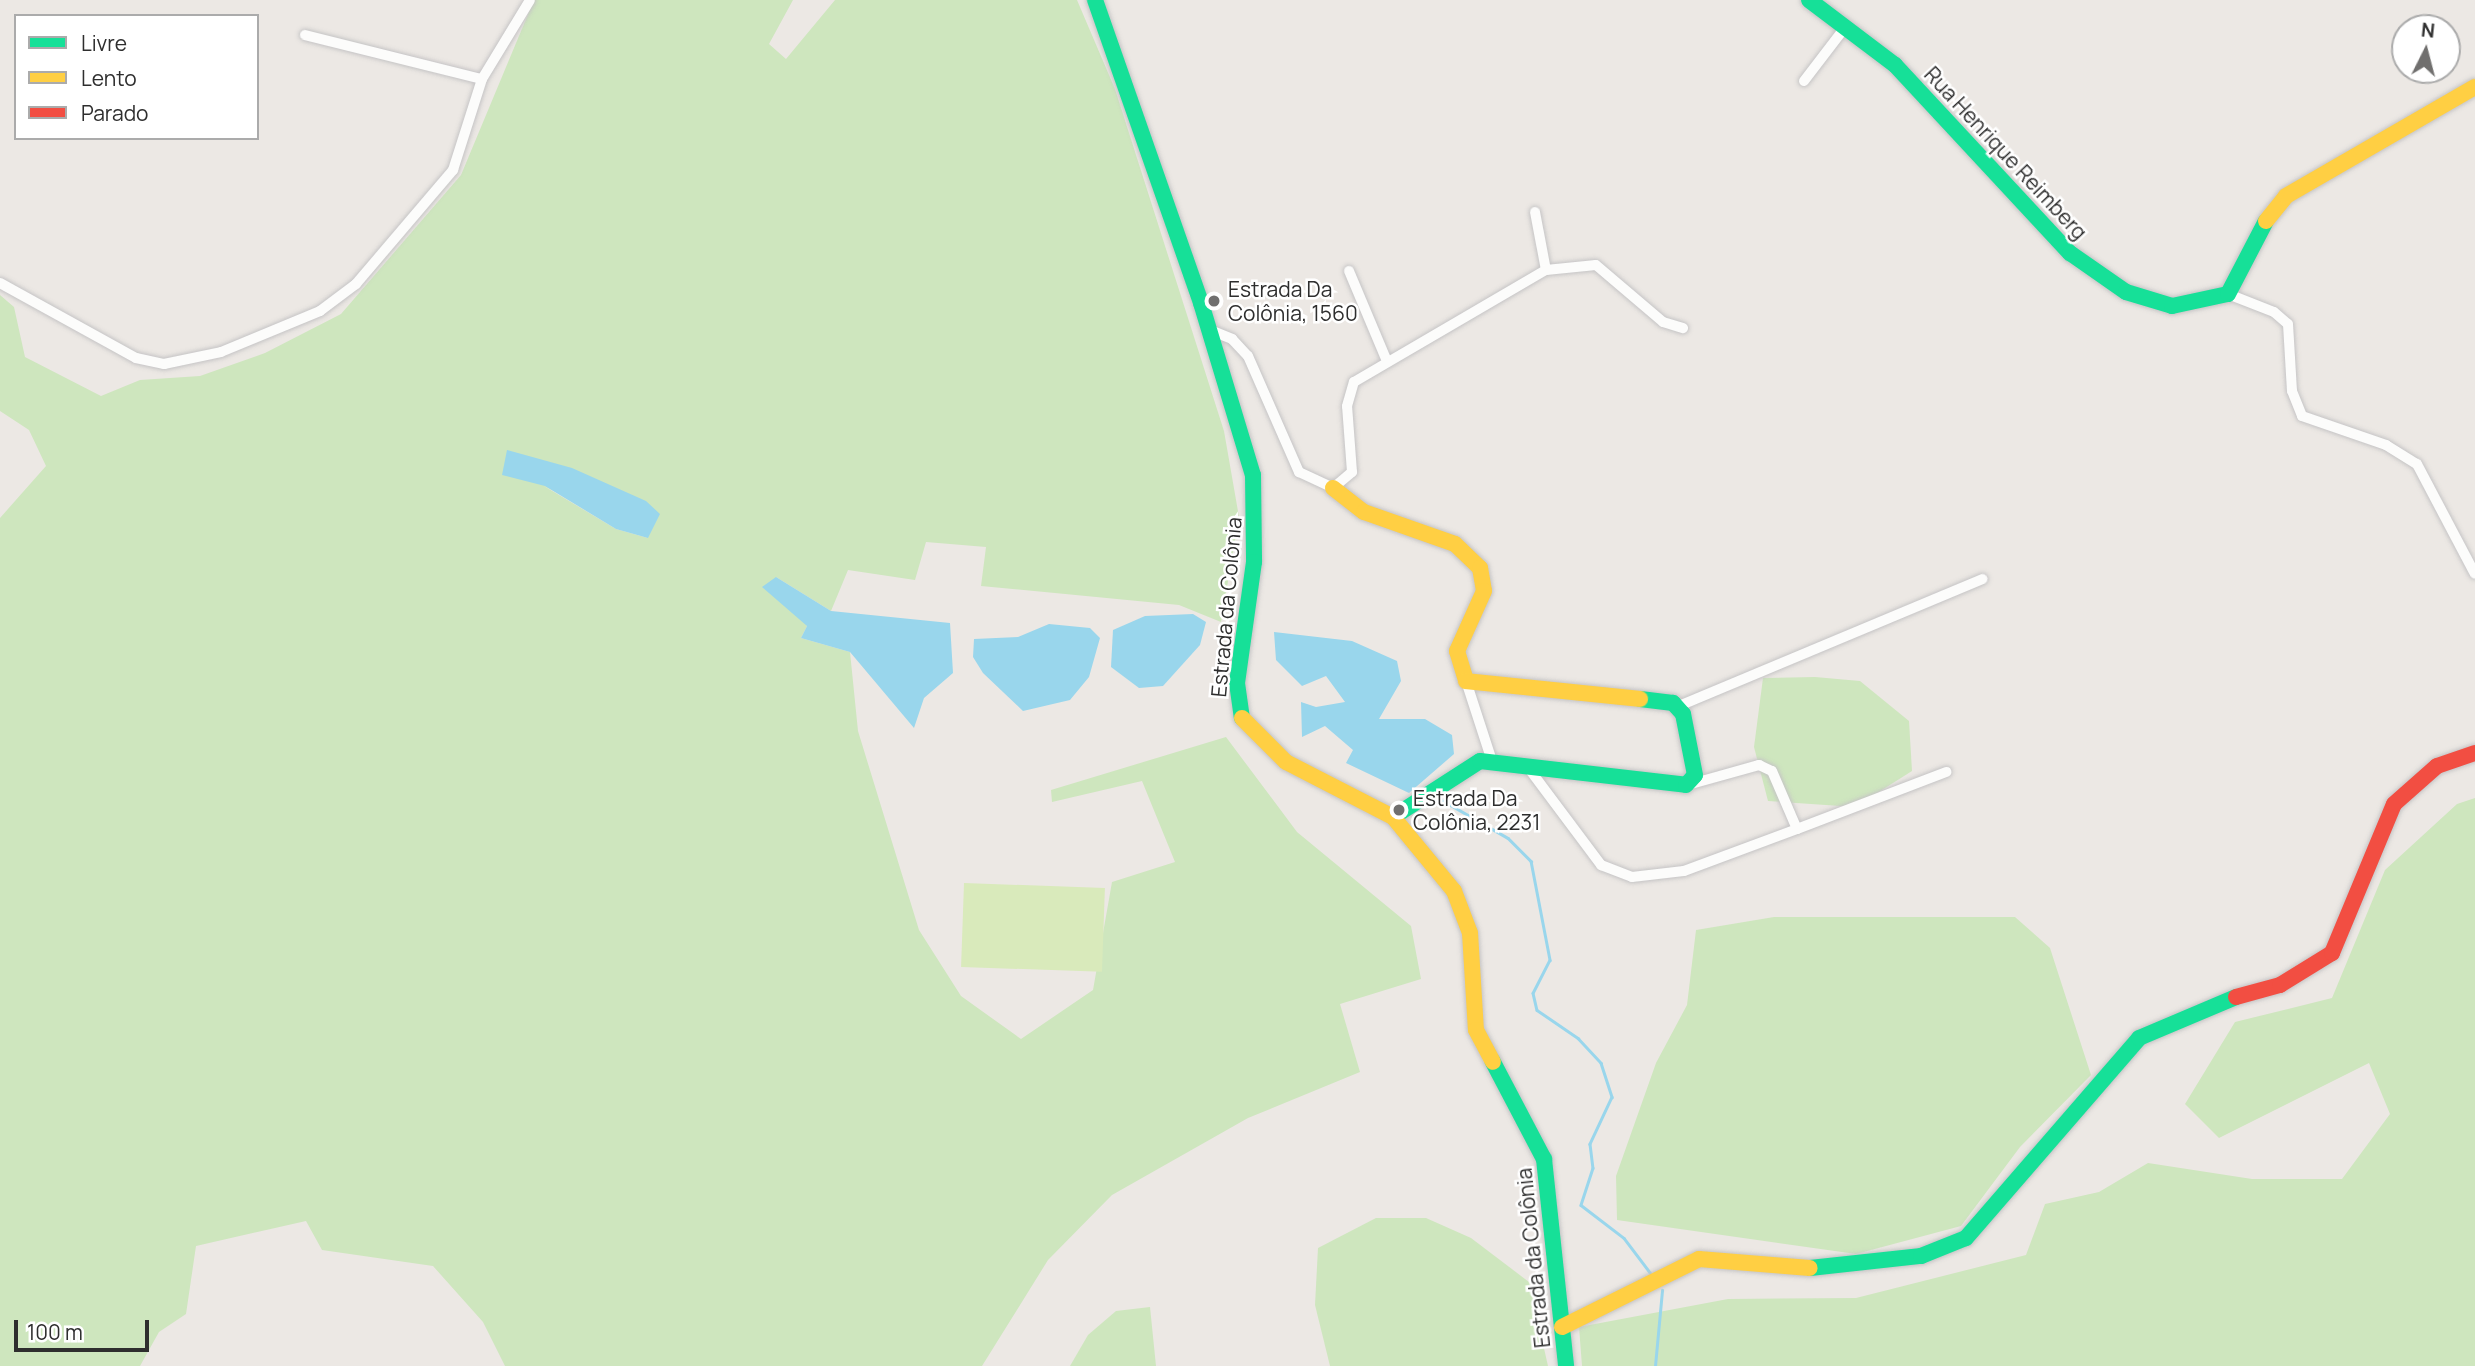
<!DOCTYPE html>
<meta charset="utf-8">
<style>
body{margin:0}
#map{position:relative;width:2475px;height:1366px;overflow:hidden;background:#ece8e4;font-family:Manrope,sans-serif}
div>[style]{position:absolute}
.green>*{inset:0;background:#cee6be}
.pitch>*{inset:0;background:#d9eabb;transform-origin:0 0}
.water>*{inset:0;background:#99d6ec}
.stream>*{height:2.5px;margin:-1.25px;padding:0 1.25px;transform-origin:1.25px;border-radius:1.25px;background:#99d6ec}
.roads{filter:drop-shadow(0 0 2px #c5c4c5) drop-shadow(0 0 2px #c5c4c5)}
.street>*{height:10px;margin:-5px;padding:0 5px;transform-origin:5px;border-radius:5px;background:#fcfcfb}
.fast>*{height:16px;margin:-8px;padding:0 8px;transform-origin:8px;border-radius:8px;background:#16e098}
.slow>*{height:16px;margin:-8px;padding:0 8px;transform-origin:8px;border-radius:8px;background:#ffcf43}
.jam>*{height:16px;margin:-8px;padding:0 8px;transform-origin:8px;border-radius:8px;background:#f24e42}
.dots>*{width:19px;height:19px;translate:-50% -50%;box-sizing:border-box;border:4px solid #fff;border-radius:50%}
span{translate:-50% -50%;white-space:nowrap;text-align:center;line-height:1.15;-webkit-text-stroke:5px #fff;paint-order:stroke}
.street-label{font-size:21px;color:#2e2e2e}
.poi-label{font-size:21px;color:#2e2e2e}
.left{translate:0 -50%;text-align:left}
.legend{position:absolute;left:14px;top:14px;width:245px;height:126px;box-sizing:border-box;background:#fff;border:2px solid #ababab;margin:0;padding:9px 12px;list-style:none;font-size:21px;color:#2e2e2e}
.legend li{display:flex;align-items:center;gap:14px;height:35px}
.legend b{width:35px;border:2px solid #ababab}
.north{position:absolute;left:2391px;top:14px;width:70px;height:70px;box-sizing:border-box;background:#fff;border:2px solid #ababab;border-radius:50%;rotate:6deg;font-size:19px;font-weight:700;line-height:28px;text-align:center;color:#2e2e2e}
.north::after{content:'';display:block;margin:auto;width:24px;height:32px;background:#706f6e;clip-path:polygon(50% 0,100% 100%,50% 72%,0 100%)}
.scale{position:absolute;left:14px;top:1320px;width:135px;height:32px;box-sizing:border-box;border:4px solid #2e2e2e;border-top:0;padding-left:9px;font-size:21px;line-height:24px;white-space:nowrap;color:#2e2e2e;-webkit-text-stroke:5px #fff;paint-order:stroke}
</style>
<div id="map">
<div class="green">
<i style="clip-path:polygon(evenodd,534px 0,793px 0,769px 44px,786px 59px,835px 0,1077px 0,1115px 89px,1224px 431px,1239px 517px,1221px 622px,1179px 605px,981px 586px,986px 547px,926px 542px,915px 580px,848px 570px,831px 611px,776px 577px,807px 626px,801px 638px,850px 652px,858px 731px,919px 930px,961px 996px,1021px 1039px,1093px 990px,1112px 882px,1175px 862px,1142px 781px,1052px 802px,1051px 790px,1226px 737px,1297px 832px,1411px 926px,1421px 979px,1340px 1004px,1360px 1072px,1248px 1118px,1112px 1195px,1048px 1260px,982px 1366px,505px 1366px,483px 1322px,433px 1266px,322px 1250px,306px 1221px,196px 1246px,186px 1314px,159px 1332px,140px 1366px,0 1366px,0 518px,46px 466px,29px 430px,0 411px,0 295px,14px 307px,25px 357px,101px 396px,140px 380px,200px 376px,265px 353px,341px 314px,461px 175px,534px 0,544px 486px,648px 538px,616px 529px,544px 486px)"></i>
<i style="clip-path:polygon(1815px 677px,1860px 681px,1909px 721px,1912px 771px,1855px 807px,1768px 801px,1754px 747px,1763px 678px)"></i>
<i style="clip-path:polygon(2475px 798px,2475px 1366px,1582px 1366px,1579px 1327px,1728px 1299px,1856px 1298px,2026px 1255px,2045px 1204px,2099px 1192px,2148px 1163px,2252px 1179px,2342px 1179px,2390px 1114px,2369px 1063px,2219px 1138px,2185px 1104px,2235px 1022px,2332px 998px,2385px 870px,2457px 804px)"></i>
<i style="clip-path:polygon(1774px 917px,2015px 917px,2050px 948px,2091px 1075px,2020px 1147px,1961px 1226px,1856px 1254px,1617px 1220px,1616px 1176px,1656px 1063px,1687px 1005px,1696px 930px)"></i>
<i style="clip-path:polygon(1376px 1218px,1426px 1218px,1471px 1238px,1529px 1282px,1548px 1366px,1330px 1366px,1315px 1305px,1318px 1248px)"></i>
<i style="clip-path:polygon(1150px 1307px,1156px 1366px,1070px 1366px,1088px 1335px,1116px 1311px)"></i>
</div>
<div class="pitch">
<i style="left:964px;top:883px;width:141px;height:84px;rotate:2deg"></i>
</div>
<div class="water">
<i style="clip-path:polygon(507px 450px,572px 468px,646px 501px,660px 514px,648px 538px,616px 529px,545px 486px,502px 475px)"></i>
<i style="clip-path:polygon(776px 577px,831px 611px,950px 623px,953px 673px,924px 698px,914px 728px,850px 652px,801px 638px,807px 626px,762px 587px)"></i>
<i style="clip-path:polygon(1193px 614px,1206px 622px,1200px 645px,1163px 686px,1139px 688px,1111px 667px,1113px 630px,1145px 616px)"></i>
<i style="clip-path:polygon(1049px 624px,1090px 628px,1100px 638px,1089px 677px,1070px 700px,1023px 711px,983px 673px,973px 657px,974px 639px,1018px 637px)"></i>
<i style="clip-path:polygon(1274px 632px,1352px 641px,1397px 661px,1401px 681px,1379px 719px,1425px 719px,1452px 735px,1454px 754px,1409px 793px,1346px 763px,1353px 750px,1325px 726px,1302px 737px,1301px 702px,1316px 707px,1345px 702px,1326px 676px,1302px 686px,1276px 660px)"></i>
</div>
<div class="stream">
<i style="left:1435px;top:796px;width:84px;rotate:29.9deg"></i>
<i style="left:1508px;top:838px;width:33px;rotate:45deg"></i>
<i style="left:1531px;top:861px;width:101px;rotate:79.1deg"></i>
<i style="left:1550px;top:960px;width:37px;rotate:117deg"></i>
<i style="left:1533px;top:993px;width:17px;rotate:77deg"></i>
<i style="left:1537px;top:1010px;width:50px;rotate:34.3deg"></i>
<i style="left:1578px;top:1038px;width:34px;rotate:47deg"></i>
<i style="left:1601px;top:1063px;width:36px;rotate:72deg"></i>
<i style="left:1612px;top:1097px;width:52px;rotate:115.1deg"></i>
<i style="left:1590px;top:1144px;width:24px;rotate:83deg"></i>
<i style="left:1593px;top:1168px;width:39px;rotate:108deg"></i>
<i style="left:1581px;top:1205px;width:54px;rotate:37.5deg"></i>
<i style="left:1624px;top:1238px;width:46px;rotate:52.9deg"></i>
<i style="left:1655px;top:1366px;width:76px;rotate:-84.7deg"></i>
</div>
<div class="roads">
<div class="street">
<i style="left:305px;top:35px;width:182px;rotate:14deg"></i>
<i style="left:1804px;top:81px;width:69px;rotate:-52.6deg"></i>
<i style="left:1535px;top:212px;width:59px;rotate:79.3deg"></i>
<i style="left:1349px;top:271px;width:95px;rotate:67.2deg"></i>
<i style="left:0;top:283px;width:155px;rotate:28.9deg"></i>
<i style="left:136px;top:358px;width:29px;rotate:12deg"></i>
<i style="left:164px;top:364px;width:58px;rotate:-11.9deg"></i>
<i style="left:221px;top:352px;width:107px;rotate:-22.5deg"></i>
<i style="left:320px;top:311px;width:45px;rotate:-36.9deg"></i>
<i style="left:356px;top:284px;width:150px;rotate:-49.6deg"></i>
<i style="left:453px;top:170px;width:96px;rotate:-72.3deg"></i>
<i style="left:482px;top:79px;width:92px;rotate:-58.7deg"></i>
<i style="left:2228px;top:294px;width:49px;rotate:21.4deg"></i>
<i style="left:2274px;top:312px;width:18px;rotate:41deg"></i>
<i style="left:2288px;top:324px;width:67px;rotate:86.6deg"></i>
<i style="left:2292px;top:391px;width:27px;rotate:68deg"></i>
<i style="left:2302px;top:416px;width:89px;rotate:19deg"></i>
<i style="left:2386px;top:445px;width:36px;rotate:32deg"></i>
<i style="left:2417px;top:464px;width:124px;rotate:62.2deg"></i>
<i style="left:1210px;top:330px;width:24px;rotate:22deg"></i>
<i style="left:1232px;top:339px;width:23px;rotate:47deg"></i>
<i style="left:1248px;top:356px;width:127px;rotate:66.3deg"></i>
<i style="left:1299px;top:472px;width:38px;rotate:25deg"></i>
<i style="left:1333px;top:488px;width:25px;rotate:-40deg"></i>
<i style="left:1352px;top:472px;width:66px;rotate:-94.3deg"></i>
<i style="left:1347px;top:406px;width:25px;rotate:-74deg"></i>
<i style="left:1354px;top:382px;width:222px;rotate:-30.3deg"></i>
<i style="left:1546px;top:270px;width:50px;rotate:-5.7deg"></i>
<i style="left:1596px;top:265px;width:88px;rotate:40.4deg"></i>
<i style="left:1663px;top:322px;width:21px;rotate:17deg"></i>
<i style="left:1466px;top:681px;width:84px;rotate:72deg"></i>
<i style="left:1679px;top:706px;width:329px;rotate:-22.7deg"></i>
<i style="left:1527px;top:766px;width:124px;rotate:53.2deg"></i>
<i style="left:1601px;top:865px;width:33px;rotate:21deg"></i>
<i style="left:1632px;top:877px;width:52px;rotate:-6.6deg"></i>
<i style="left:1684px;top:871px;width:121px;rotate:-20.4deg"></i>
<i style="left:1691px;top:784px;width:71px;rotate:-15.6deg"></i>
<i style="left:1759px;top:765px;width:14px;rotate:25deg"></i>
<i style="left:1772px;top:771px;width:63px;rotate:66.7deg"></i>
<i style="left:1797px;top:829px;width:160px;rotate:-20.9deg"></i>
</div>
<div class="fast">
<i style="left:1095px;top:0;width:321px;rotate:70.7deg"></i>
<i style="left:1201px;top:303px;width:180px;rotate:73.2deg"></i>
<i style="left:1253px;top:475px;width:87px;rotate:89.3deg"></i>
<i style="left:1254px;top:562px;width:122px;rotate:98deg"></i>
<i style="left:1237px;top:683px;width:35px;rotate:82deg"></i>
<i style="left:1809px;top:0;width:108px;rotate:37.1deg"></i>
<i style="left:1895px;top:65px;width:257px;rotate:47.1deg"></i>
<i style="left:2070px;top:253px;width:68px;rotate:34.9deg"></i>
<i style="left:2126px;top:292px;width:48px;rotate:16.9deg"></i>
<i style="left:2172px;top:306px;width:57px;rotate:-12.1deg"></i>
<i style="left:2228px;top:294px;width:82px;rotate:-62.5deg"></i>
<i style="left:1393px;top:817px;width:103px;rotate:-32.8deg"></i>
<i style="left:1480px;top:761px;width:207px;rotate:6.6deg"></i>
<i style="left:1686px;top:785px;width:13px;rotate:-48deg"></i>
<i style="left:1695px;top:775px;width:62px;rotate:-101.1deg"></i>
<i style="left:1683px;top:714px;width:15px;rotate:-132deg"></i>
<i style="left:1673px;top:703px;width:33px;rotate:-173deg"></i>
<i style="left:1493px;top:1062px;width:110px;rotate:62.3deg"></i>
<i style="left:1544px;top:1159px;width:208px;rotate:83.9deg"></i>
<i style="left:1810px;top:1268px;width:112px;rotate:-6.2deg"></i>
<i style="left:1921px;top:1256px;width:48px;rotate:-21.8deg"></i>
<i style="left:1966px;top:1238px;width:264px;rotate:-49.1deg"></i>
<i style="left:2139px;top:1038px;width:105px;rotate:-22.9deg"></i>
</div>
<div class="slow">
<i style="left:2266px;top:221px;width:32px;rotate:-51deg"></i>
<i style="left:2286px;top:196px;width:218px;rotate:-30deg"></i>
<i style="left:1333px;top:488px;width:39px;rotate:38deg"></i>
<i style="left:1364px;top:512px;width:96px;rotate:19.4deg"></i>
<i style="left:1455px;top:544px;width:35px;rotate:44deg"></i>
<i style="left:1480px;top:568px;width:23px;rotate:80deg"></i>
<i style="left:1484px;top:591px;width:66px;rotate:114.2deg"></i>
<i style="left:1457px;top:651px;width:31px;rotate:73deg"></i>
<i style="left:1466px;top:681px;width:175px;rotate:5.9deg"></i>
<i style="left:1242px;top:718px;width:62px;rotate:45deg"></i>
<i style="left:1286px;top:762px;width:120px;rotate:27.2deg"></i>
<i style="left:1393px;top:817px;width:96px;rotate:50.5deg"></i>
<i style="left:1454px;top:891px;width:45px;rotate:69.1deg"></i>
<i style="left:1470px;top:933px;width:97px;rotate:86.5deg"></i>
<i style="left:1476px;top:1030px;width:36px;rotate:62deg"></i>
<i style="left:1562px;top:1327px;width:153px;rotate:-26.4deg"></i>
<i style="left:1699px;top:1259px;width:111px;rotate:4.6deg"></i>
</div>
<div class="jam">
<i style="left:2236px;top:997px;width:46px;rotate:-15.3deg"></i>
<i style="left:2280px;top:985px;width:61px;rotate:-31.6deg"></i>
<i style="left:2332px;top:953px;width:161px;rotate:-67.4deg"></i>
<i style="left:2394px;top:804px;width:57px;rotate:-41.5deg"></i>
<i style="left:2437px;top:766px;width:40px;rotate:-18.9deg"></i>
</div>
</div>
<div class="dots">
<i style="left:1214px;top:301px;background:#706f6e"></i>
<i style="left:1399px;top:810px;background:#706f6e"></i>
</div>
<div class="street-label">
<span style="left:2006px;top:153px;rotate:47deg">Rua Henrique Reimberg</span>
<span style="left:1226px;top:607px;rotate:-85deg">Estrada da Colônia</span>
<span style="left:1533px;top:1258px;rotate:-96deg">Estrada da Colônia</span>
</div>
<div class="poi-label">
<span class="left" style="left:1228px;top:301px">Estrada Da<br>Colônia, 1560</span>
<span class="left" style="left:1413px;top:810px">Estrada Da<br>Colônia, 2231</span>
</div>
<ul class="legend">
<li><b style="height:9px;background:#16e098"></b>Livre</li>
<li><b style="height:9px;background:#ffcf43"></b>Lento</li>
<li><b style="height:9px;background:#f24e42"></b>Parado</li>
</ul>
<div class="north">N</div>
<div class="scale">100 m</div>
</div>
